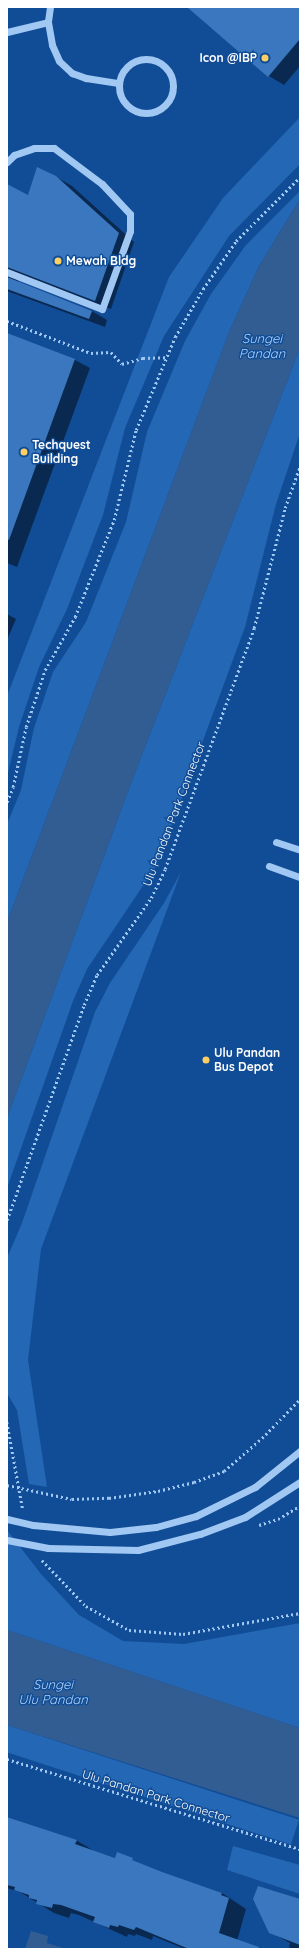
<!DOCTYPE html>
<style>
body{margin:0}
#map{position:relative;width:307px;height:1956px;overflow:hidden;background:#114d96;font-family:Quicksand,sans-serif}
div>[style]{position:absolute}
.green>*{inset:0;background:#2467b5;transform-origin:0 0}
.water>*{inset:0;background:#315d93}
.shadow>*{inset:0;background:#0007}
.building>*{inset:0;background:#3a77be}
.path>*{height:2.5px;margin-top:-1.25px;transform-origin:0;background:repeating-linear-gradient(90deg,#a1c7f3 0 2px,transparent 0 5px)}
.minor>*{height:7px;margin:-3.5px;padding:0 3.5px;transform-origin:3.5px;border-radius:3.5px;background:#a1c7f3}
.minor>.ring{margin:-3.5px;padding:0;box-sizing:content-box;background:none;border:7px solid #a1c7f3;border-radius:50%}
.dots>*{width:11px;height:11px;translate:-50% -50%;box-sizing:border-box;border:2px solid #114d96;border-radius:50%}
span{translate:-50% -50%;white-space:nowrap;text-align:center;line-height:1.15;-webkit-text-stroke:3px #114d96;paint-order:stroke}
.poi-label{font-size:12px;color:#fff;font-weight:700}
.right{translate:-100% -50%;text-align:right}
.left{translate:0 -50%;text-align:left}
.street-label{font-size:12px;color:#fff}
.water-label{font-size:13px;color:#add1fa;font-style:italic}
.frame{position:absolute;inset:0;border:8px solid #fff;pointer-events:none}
</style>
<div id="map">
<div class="green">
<i style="clip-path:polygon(300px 117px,300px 164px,229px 236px,164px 336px,125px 428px,103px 515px,67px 609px,39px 667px,19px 727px,7px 777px,7px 696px,169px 277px,223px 198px)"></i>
<i style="clip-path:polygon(300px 191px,300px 199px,259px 266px,229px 332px,7px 922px,7px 824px,21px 790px,34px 728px,53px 672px,86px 622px,126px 522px,147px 432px,185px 341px,211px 294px,246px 245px)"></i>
<i style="clip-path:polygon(300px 348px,300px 433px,276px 504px,245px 627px,157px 865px,87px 969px,73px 1001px,7px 1188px,7px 1118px,133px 778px)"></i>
<i style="clip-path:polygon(181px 872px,41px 1249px,28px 1360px,47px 1487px,29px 1484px,17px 1410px,7px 1393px,7px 1258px,22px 1223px,95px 1012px,110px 983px,164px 903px)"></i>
<i style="clip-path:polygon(7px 1530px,41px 1574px,79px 1615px,123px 1641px,184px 1644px,300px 1623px,300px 1728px,7px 1630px)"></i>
<i style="left:7px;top:1725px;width:307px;height:26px;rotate:18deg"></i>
<i style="clip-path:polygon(233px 1846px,300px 1865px,300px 1894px,227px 1870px)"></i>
</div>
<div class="water">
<i style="clip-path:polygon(300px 199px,300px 348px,133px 778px,7px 1118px,7px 922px,229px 332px,259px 266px)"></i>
<i style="clip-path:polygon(7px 1630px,300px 1728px,300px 1818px,7px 1725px)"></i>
<i style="clip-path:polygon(31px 1931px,48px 1936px,47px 1943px,66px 1949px,25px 1949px)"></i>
</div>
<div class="shadow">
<i style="clip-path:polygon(188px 7px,300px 7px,300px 66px,284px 85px,269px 76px)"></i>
<i style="clip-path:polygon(56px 177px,72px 186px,134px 242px,111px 309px,25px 276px,17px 279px,19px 283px,92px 311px,107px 320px,105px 327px,7px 291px,7px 185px,29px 197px)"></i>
<i style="clip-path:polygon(7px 334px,75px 360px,90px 368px,17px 567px,7px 563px)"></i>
<i style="clip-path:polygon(7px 614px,16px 619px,7px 640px)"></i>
<i style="clip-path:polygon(7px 1817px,76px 1840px,94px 1851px,222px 1893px,246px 1909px,237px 1941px,251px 1949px,185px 1949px,153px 1936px,152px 1940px,136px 1934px,135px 1936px,128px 1934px,127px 1937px,79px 1915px,71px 1913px,69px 1918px,54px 1913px,20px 1892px,7px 1888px)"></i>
<i style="clip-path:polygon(300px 1900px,300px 1949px,292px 1949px,289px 1947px,290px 1943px,270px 1932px)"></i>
</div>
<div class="building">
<i style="clip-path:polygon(187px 7px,300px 7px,300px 39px,268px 77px)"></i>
<i style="clip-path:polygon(37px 167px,56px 176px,119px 233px,95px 301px,7px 267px,7px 184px,28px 195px)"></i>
<i style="clip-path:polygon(7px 277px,92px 311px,89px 319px,7px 289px)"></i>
<i style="clip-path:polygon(7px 333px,75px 359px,9px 540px,7px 539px)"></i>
<i style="clip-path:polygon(7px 1817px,77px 1840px,75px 1844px,115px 1858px,117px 1852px,133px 1858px,132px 1860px,162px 1872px,222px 1893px,221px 1895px,229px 1898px,219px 1933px,259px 1947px,258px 1949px,189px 1949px,136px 1927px,134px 1930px,119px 1925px,118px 1927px,110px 1925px,109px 1928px,93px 1922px,95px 1917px,61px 1905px,53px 1904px,52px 1908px,36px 1904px,37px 1900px,29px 1898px,29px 1895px,14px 1890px,15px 1887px,7px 1885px)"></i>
<i style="clip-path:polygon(258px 1886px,300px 1899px,300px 1945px,269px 1933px,253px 1899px)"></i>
</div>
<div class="path">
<i style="left:7px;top:321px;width:90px;rotate:20.9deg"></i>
<i style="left:91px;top:353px;width:20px;rotate:-3deg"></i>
<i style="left:111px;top:352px;width:16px;rotate:47deg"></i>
<i style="left:122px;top:364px;width:22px;rotate:-16deg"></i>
<i style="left:143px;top:358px;width:24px;rotate:-2deg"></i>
<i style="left:7px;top:802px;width:16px;rotate:-68deg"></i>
<i style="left:13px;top:787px;width:61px;rotate:-77.8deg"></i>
<i style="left:26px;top:727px;width:60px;rotate:-71.6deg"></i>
<i style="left:45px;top:670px;width:61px;rotate:-60.5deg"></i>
<i style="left:75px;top:617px;width:105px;rotate:-68.1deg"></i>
<i style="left:114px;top:520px;width:93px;rotate:-76.3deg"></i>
<i style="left:136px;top:430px;width:101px;rotate:-67.2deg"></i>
<i style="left:175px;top:337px;width:56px;rotate:-59.7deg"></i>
<i style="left:203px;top:289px;width:58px;rotate:-55.5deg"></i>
<i style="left:236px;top:241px;width:91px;rotate:-45deg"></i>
<i style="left:7px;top:1220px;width:228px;rotate:-70.3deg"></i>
<i style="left:84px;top:1005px;width:33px;rotate:-67deg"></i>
<i style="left:97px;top:975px;width:94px;rotate:-55deg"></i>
<i style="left:151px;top:898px;width:32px;rotate:-64deg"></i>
<i style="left:165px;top:869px;width:257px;rotate:-69.7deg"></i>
<i style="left:254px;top:628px;width:124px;rotate:-75.5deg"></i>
<i style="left:285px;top:508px;width:45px;rotate:-70.3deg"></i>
<i style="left:7px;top:1422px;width:89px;rotate:79.7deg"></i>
<i style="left:7px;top:1485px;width:66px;rotate:12.2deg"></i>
<i style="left:72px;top:1499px;width:37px;rotate:-2deg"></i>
<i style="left:109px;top:1498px;width:49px;rotate:-8.1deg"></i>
<i style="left:158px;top:1491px;width:37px;rotate:-14deg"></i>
<i style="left:194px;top:1482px;width:32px;rotate:-20deg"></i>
<i style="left:224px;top:1471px;width:50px;rotate:-41deg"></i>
<i style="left:262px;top:1438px;width:54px;rotate:-45.7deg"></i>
<i style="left:259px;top:1525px;width:20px;rotate:-18deg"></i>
<i style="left:278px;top:1519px;width:26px;rotate:-31deg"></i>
<i style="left:42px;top:1560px;width:64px;rotate:46.3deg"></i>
<i style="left:86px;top:1606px;width:49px;rotate:29.2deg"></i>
<i style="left:129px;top:1630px;width:54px;rotate:4.2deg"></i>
<i style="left:183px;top:1634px;width:119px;rotate:-10.2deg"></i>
<i style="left:7px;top:1759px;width:307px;rotate:17.1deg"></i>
</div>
<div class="minor">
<i style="left:50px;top:7px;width:15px;rotate:98deg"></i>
<i style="left:48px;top:22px;width:23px;rotate:80deg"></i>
<i style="left:52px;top:45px;width:17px;rotate:66deg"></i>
<i style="left:59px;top:61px;width:18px;rotate:43deg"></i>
<i style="left:72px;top:73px;width:15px;rotate:20deg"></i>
<i style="left:86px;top:78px;width:33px;rotate:9deg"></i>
<i style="left:7px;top:32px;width:42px;rotate:-13.7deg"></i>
<i class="ring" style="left:119px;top:59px;width:47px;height:47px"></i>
<i style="left:7px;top:162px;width:10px;rotate:-45deg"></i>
<i style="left:14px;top:155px;width:21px;rotate:-19deg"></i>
<i style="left:34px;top:148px;width:20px"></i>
<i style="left:54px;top:148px;width:60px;rotate:36.9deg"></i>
<i style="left:102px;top:184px;width:41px;rotate:47deg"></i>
<i style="left:130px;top:214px;width:17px;rotate:90deg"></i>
<i style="left:130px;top:231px;width:83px;rotate:109.7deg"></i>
<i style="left:102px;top:309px;width:102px;rotate:-158.7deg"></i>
<i style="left:276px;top:842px;width:25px;rotate:18deg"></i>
<i style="left:269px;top:866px;width:33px;rotate:20deg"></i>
<i style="left:7px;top:1519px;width:27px;rotate:13deg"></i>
<i style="left:33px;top:1525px;width:77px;rotate:5.2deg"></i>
<i style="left:110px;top:1532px;width:46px;rotate:-6.2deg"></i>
<i style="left:156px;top:1527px;width:41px;rotate:-15.4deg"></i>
<i style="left:196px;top:1516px;width:66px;rotate:-26.2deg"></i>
<i style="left:255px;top:1487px;width:58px;rotate:-38.7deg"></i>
<i style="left:7px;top:1540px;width:42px;rotate:11deg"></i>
<i style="left:48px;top:1548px;width:90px;rotate:1.3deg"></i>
<i style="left:138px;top:1550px;width:64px;rotate:-14.5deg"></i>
<i style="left:200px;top:1534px;width:48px;rotate:-20.7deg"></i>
<i style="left:245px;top:1517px;width:65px;rotate:-32.5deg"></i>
</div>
<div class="dots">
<i style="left:265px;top:58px;background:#ffcf63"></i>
<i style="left:58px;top:261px;background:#ffcf63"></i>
<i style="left:24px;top:452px;background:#ffcf63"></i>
<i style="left:206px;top:1060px;background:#ffcf63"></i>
</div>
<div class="poi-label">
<span class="right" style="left:257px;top:58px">Icon @IBP</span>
<span class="left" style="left:66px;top:261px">Mewah Bldg</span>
<span class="left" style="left:32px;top:452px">Techquest<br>Building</span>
<span class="left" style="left:214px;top:1060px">Ulu Pandan<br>Bus Depot</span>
</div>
<div class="street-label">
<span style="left:174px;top:814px;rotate:-69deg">Ulu Pandan Park Connector</span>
<span style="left:156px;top:1796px;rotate:17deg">Ulu Pandan Park Connector</span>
</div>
<div class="water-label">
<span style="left:262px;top:346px">Sungei<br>Pandan</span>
<span style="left:53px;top:1692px">Sungei<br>Ulu Pandan</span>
</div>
<div class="frame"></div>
</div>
